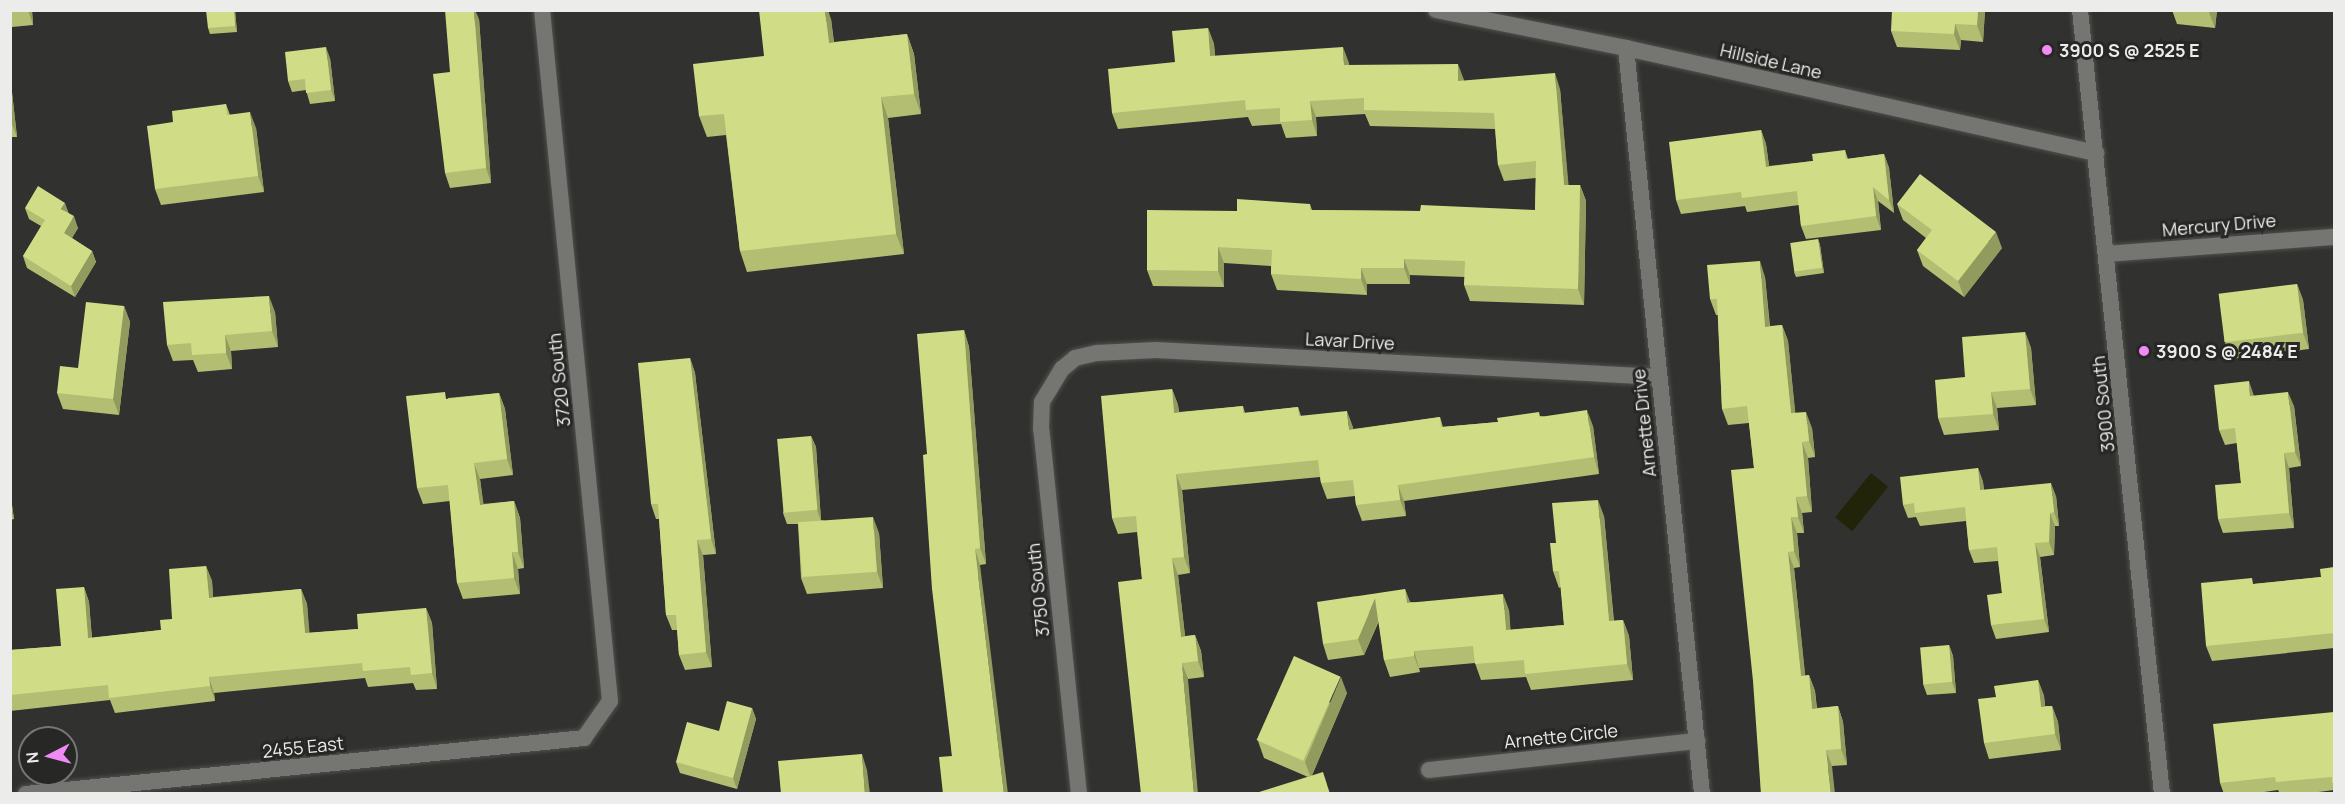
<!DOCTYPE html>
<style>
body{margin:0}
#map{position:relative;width:2345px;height:804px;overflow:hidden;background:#31312f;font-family:Manrope,sans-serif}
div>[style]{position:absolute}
.water>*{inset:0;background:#212408;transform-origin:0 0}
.roads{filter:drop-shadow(0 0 2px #50504e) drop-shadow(0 0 2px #50504e)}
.minor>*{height:16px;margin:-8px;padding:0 8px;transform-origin:8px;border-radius:8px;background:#757572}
.secondary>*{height:16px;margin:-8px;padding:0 8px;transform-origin:8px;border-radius:8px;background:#757572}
.wall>*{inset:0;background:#b4be73}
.shaded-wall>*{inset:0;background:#929b5e}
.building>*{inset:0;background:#d1dd86;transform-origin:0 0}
.dots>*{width:16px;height:16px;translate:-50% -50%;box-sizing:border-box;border:3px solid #272725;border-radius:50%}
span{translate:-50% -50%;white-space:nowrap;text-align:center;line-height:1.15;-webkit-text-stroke:6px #272725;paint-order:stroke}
.poi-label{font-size:18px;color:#ececeb;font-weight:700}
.left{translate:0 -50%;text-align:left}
.street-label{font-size:18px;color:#ececeb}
.frame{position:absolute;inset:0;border:12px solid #ececeb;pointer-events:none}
.north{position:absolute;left:18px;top:726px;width:60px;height:60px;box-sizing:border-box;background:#272725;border:2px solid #767674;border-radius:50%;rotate:264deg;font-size:16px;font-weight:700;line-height:24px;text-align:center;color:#ececeb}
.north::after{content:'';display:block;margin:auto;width:21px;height:27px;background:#f08bf5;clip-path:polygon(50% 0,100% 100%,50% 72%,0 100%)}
</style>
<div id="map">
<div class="water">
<i style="left:1871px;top:473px;width:22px;height:57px;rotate:39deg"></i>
</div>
<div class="roads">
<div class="minor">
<i style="left:1436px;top:10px;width:194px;rotate:11.3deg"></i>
<i style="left:1626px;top:48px;width:482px;rotate:12.6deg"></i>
<i style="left:1626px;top:48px;width:750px;rotate:84.18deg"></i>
<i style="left:2107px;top:254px;width:228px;rotate:-4.3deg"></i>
<i style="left:1429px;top:770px;width:270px;rotate:-6.2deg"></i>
<i style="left:26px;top:794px;width:561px;rotate:-5.73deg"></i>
<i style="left:584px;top:738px;width:45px;rotate:-54.9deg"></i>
<i style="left:610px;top:701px;width:694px;rotate:-95.62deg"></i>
<i style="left:1079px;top:794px;width:367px;rotate:-95.9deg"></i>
<i style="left:1041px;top:429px;width:27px;rotate:-88deg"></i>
<i style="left:1042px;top:402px;width:39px;rotate:-59deg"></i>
<i style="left:1062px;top:369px;width:17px;rotate:-40deg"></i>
<i style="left:1075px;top:358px;width:23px;rotate:-13deg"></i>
<i style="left:1097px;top:353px;width:59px;rotate:-2.9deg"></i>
<i style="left:1156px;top:350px;width:504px;rotate:3.07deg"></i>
</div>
<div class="secondary">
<i style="left:2080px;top:10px;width:788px;rotate:84.03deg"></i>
</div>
</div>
<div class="wall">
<i style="clip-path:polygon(10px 10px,32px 10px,33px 25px,12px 27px,10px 22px)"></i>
<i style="clip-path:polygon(235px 10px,237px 32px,210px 34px,208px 28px)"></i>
<i style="clip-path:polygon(1985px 10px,1983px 42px,1961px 40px,1960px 50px,1897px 47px,1891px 31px)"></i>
<i style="clip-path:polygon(2172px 10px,2217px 10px,2215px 28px,2177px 24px)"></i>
<i style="clip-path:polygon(479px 19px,491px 183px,450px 188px,445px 173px,450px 72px)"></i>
<i style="clip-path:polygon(831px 19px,834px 42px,907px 34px,914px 54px,921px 114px,888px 118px,904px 254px,747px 272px,740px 251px,726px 135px,707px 137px,699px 116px,764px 56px)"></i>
<i style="clip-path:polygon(1208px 28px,1214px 44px,1215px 56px,1349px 63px,1349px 65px,1464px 81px,1560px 89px,1568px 185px,1580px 185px,1586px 201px,1584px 305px,1470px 301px,1464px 285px,1465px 277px,1410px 275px,1410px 284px,1367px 284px,1367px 295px,1277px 290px,1271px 274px,1271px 266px,1224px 263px,1224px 287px,1153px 286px,1147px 270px,1237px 211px,1310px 204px,1312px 210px,1420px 211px,1535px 210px,1536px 178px,1504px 181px,1498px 165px,1495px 129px,1370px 126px,1365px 114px,1316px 117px,1317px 136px,1286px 138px,1281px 124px,1252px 126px,1248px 117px,1118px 129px,1112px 113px,1175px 62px)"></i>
<i style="clip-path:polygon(330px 58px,335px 101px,310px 104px,306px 90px,292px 92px,288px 81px)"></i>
<i style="clip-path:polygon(10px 75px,17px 137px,10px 137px)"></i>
<i style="clip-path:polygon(226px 104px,230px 115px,256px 128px,264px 192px,161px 205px,155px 189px,173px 122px)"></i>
<i style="clip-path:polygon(1761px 130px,1766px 144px,1769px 166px,1813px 161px,1845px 150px,1848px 159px,1884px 154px,1889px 168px,1894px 213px,1878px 201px,1881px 230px,1806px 239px,1801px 226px,1799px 205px,1747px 212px,1745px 206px,1681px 214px,1676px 200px)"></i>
<i style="clip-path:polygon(1897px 204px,2002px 248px,1964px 297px,1923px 266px,1917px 250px,1926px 238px,1903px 220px)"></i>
<i style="clip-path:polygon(25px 208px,68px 213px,78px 228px,72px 238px,92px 251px,96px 262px,75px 297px,27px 268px,23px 256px,41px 226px,29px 219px)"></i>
<i style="clip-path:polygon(1818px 239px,1820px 245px,1824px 273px,1796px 277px,1794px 272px)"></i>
<i style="clip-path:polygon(1765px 277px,1770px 326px,1782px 325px,1788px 341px,1795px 413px,1812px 428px,1815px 457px,1808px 458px,1812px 512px,1802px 513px,1804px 533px,1797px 533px,1800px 567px,1794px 568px,1805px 676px,1809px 675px,1815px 691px,1817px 708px,1838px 706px,1843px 722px,1847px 765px,1832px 766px,1761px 794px,1754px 468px,1749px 423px,1728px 425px,1722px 409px,1718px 315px,1716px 315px,1710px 299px)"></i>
<i style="clip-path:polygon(2297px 284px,2303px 300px,2309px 349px,2231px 359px,2225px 343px)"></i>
<i style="clip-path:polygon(124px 306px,130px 322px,119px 415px,63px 409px,57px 393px,78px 368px)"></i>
<i style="clip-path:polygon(275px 312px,278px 347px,231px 351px,232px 369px,198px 372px,193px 360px,173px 361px,167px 345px)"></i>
<i style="clip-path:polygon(964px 330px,969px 347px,986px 564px,980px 565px,952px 756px,927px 454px)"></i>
<i style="clip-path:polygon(2025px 332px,2031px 348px,2036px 405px,1997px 408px,1999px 430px,1944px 435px,1938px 418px,1965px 377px)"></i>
<i style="clip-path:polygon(690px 358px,695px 373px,716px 554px,703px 555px,712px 667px,685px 670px,679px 655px,677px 630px,672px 630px,666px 615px,659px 519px,656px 519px,651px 504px)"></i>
<i style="clip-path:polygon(1172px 389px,1178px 405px,1179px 412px,1243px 406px,1245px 413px,1298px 407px,1301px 416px,1353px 427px,1353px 429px,1440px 417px,1443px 427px,1498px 422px,1541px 416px,1593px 426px,1599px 474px,1404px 501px,1406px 516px,1362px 521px,1356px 505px,1355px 496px,1327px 499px,1321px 483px,1320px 477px,1182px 490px,1190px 573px,1178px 575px,1185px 636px,1195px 635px,1201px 651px,1204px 677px,1188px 679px,1142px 579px,1137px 532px,1118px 534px,1112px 518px)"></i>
<i style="clip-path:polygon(499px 393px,505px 409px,513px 475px,480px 479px,483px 504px,514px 501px,520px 518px,524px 568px,518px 569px,520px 594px,463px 599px,457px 583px,450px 501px,423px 504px,417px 488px,448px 398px)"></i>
<i style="clip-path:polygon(2254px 396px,2294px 406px,2301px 466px,2289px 468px,2294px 528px,2223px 533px,2218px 519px,2241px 483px,2237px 443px,2225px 445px,2219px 430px)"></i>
<i style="clip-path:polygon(811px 436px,816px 447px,821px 520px,879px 533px,883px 588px,807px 594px,801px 578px,798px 524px,787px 524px,783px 513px)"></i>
<i style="clip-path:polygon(1978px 468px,1983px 482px,1984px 490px,2056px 496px,2059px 526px,2055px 526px,2054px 555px,2040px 557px,2049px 632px,1996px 639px,1991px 625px,2002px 593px,1998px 561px,1974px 563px,1969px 550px,1966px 521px,1920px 526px,1916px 517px,1908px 518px,1903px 505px)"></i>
<i style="clip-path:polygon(10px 491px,14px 519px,10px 520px)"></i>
<i style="clip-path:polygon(1604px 516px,1614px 621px,1623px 620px,1629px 636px,1633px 680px,1531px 690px,1526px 677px,1481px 680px,1475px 663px,1419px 668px,1420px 672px,1390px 677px,1384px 660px,1379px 621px,1364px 655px,1328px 660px,1323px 644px,1405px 589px,1410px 602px,1509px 610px,1510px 630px,1564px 625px,1561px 587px,1559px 588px,1553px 571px,1556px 543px)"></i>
<i style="clip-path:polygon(206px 566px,212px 581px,213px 597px,301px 589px,307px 604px,309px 633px,358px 629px,426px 608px,432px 623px,437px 689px,416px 690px,413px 683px,368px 687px,365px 678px,214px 693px,215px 701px,115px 713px,110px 700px,10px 711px,10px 650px,61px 646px,84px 587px,89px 602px,92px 638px,161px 630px,172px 619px)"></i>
<i style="clip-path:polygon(2334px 567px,2334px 648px,2212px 661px,2206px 646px,2254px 584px,2321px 577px)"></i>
<i style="clip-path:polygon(1949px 645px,1953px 656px,1956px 693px,1927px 695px,1923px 684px)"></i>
<i style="clip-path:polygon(2038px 680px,2044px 696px,2045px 706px,2052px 706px,2058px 722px,2061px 750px,1989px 759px,1984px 743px,1996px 697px)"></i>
<i style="clip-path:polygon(1347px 693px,1312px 775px,1308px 777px,1264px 758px,1258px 741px)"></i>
<i style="clip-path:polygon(752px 708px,756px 719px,737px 789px,680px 773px,676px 762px)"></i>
<i style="clip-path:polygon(2334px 712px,2334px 790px,2303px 794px,2280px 794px,2278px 790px,2250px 794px,2224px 794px,2220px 783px)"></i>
</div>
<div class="shaded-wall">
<i style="clip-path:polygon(28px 10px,32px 10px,33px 25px)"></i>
<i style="clip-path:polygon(234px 10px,235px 10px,237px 32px,235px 26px)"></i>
<i style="clip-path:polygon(474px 10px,475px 10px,479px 19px,491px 183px,486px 168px)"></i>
<i style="clip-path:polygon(825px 10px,828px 10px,831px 19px,836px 63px,829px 43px)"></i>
<i style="clip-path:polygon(1978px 10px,1985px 10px,1983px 42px,1977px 25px)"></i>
<i style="clip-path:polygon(2208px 10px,2217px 10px,2215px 28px)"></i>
<i style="clip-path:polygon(1955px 24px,1961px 40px,1960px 50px,1954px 34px)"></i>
<i style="clip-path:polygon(1208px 28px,1214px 44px,1216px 72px,1210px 56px)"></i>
<i style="clip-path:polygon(907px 34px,914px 54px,921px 114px,914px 94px)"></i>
<i style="clip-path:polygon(326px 47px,330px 58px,335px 101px,331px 90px)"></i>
<i style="clip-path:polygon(1343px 47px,1349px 63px,1350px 82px,1344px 65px)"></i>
<i style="clip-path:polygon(1458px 64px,1464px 80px,1464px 97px,1458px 81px)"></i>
<i style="clip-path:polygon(1555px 73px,1560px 89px,1570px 201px,1564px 185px)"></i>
<i style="clip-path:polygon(10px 75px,17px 137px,10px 119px)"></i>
<i style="clip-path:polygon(881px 97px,888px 118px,904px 254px,896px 234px)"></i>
<i style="clip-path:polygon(1310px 101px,1316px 117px,1317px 136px,1312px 120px)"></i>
<i style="clip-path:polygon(250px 112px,256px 128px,264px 192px,258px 176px)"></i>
<i style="clip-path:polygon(1761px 130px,1766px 144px,1771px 180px,1766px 167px)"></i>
<i style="clip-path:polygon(1884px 154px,1889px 168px,1894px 213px,1889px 200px)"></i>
<i style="clip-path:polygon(1580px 185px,1586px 201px,1584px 305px,1578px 289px)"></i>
<i style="clip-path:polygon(1873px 187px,1878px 201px,1881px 230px,1876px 216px)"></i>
<i style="clip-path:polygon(65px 203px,69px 214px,61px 209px)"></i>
<i style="clip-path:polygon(74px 216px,78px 228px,68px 244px,64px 233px)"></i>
<i style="clip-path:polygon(1996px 232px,2002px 248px,1964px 297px,1958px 281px)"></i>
<i style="clip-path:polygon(1818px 239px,1820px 245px,1824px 273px,1822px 268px)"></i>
<i style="clip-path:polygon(1218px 247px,1224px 263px,1224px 287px,1218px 271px)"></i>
<i style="clip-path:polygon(92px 251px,96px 262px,75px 297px,71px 286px)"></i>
<i style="clip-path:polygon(1404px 259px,1410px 275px,1410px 284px,1404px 268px)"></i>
<i style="clip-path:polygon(1760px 261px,1765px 277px,1771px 343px,1765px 327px)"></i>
<i style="clip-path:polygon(1361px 268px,1367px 284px,1367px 295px,1361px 279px)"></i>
<i style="clip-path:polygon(2297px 284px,2303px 300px,2309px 349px,2303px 333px)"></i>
<i style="clip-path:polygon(269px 296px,275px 312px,278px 347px,272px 331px)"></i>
<i style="clip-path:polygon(124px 306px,130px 322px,119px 415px,113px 399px)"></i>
<i style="clip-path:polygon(1782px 325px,1788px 341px,1797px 429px,1791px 413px)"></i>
<i style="clip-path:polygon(964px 330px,969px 347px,986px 564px,980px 548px)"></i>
<i style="clip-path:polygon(2025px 332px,2031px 348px,2036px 405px,2030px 389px)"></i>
<i style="clip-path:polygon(225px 335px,231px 351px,232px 369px,226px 353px)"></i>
<i style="clip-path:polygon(690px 358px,695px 373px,716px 554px,711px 539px)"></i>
<i style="clip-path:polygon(2249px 381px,2254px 396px,2250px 396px)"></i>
<i style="clip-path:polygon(1172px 389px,1178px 405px,1180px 429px,1174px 413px)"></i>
<i style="clip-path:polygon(1991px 392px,1997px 408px,1999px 430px,1993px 414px)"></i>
<i style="clip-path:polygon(2288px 392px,2294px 406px,2301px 466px,2295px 452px)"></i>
<i style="clip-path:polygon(499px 393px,505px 409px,513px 475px,507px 459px)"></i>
<i style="clip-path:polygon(1587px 410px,1593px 426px,1599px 474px,1594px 457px)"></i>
<i style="clip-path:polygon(1347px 411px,1353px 427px,1355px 446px,1349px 430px)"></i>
<i style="clip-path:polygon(1806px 412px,1812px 428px,1815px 457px,1809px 441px)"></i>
<i style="clip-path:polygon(811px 436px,816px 447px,821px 522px,817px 510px)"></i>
<i style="clip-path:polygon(1802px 442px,1808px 458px,1812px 512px,1807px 496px)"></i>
<i style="clip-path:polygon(2284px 453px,2289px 468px,2294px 528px,2289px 513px)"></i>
<i style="clip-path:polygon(474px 463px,480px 479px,486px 521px,480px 505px)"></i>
<i style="clip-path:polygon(1978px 468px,1983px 482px,1985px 504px,1980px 490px)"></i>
<i style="clip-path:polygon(1176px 474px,1182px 490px,1190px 573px,1184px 557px)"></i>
<i style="clip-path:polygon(2051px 483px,2056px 496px,2059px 526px,2054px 512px)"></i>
<i style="clip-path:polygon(1398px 485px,1404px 501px,1406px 516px,1400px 500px)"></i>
<i style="clip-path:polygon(10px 491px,14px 519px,10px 509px)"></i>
<i style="clip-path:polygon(1796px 497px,1802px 513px,1804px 533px,1798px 517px)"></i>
<i style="clip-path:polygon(1598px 500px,1604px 516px,1615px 637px,1609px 621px)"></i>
<i style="clip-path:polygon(514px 501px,520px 518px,524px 568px,518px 552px)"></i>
<i style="clip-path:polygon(2050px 513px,2055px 526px,2054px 555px,2049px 542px)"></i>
<i style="clip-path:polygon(873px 517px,879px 533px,883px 588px,877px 572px)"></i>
<i style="clip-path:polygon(1791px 517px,1797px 533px,1800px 567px,1794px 551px)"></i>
<i style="clip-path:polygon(697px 540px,703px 555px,712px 667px,706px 652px)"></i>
<i style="clip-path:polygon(2035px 543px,2040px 557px,2049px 632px,2044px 619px)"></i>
<i style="clip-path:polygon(975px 549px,980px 565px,1008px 794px,1004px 794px)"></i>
<i style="clip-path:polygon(512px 552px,518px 569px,520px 594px,514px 578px)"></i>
<i style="clip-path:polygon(1788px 552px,1794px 568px,1807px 692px,1801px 676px)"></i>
<i style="clip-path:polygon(1172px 558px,1178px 575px,1187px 653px,1181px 637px)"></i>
<i style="clip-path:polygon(206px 566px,212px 581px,214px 613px,209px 598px)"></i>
<i style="clip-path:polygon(84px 587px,89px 602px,93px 654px,88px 638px)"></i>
<i style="clip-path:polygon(301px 589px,307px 604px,311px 649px,305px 633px)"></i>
<i style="clip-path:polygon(1405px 589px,1411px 606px,1407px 603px)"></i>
<i style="clip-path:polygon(1503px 594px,1509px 610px,1512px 647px,1506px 630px)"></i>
<i style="clip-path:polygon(1375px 599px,1381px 615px,1364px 655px,1358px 639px)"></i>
<i style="clip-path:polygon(426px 608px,432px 623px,437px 689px,432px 673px)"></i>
<i style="clip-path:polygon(1623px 620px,1629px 636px,1633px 680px,1627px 664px)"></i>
<i style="clip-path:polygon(1195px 635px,1201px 651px,1204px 677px,1198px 661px)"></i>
<i style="clip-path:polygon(1949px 645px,1953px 656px,1956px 693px,1952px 682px)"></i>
<i style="clip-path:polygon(1414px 651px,1419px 668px,1420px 672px,1414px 656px)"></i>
<i style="clip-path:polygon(1182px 663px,1188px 679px,1198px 794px,1194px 794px)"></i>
<i style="clip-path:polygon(1809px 675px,1815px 691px,1818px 725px,1812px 709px)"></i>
<i style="clip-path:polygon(209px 677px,214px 693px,215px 701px,210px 686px)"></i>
<i style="clip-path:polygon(1341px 677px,1347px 693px,1311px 778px,1305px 762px)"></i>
<i style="clip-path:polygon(2038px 680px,2044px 696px,2047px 723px,2041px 707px)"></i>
<i style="clip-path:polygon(1838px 706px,1843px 722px,1847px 765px,1841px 749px)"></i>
<i style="clip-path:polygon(2052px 706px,2058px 722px,2061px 750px,2055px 734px)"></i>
<i style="clip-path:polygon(752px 708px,756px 719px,737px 789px,733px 778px)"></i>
<i style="clip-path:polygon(1826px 750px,1832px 766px,1835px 794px,1831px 794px)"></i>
<i style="clip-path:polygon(862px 754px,867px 770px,870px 794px,865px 794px)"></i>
</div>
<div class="building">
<i style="clip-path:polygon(206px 10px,234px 10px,235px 26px,208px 28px)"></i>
<i style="clip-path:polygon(445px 10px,474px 10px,486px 168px,445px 173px,433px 74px,450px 72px)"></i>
<i style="clip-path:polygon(759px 10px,825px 10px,829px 43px,907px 34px,914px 94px,881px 97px,896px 234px,740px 251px,724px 114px,699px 116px,693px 64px,764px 56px)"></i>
<i style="clip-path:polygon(1892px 10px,1978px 10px,1977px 25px,1955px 24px,1954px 34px,1891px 31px)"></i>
<i style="clip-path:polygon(1208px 28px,1210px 56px,1343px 47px,1344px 65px,1458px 64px,1458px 81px,1555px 73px,1564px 185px,1580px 185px,1578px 289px,1464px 285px,1465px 261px,1404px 259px,1404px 268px,1361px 268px,1361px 279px,1271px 274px,1272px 250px,1218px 247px,1218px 271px,1147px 270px,1147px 210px,1237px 211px,1237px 199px,1310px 204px,1310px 210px,1420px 211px,1421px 205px,1535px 210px,1536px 161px,1498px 165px,1494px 113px,1364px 110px,1364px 98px,1310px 101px,1312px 120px,1280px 122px,1280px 108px,1246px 110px,1245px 100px,1112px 113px,1108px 69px,1175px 62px,1172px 31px)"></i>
<i style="clip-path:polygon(326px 47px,331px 90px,306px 93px,305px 79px,288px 81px,285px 52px)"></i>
<i style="clip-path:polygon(226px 104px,227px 115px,250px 112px,258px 176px,155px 189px,147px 126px,173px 122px,172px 111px)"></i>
<i style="clip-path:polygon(1761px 130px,1766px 167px,1813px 161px,1812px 154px,1845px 150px,1846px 159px,1884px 154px,1889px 200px,1873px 187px,1876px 216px,1801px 226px,1797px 191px,1742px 198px,1741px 192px,1676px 200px,1669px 142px)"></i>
<i style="clip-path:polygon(1920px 174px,1996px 232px,1958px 281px,1917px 250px,1932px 230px,1897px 204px)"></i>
<i style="clip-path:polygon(38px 186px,65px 203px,61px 209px,74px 216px,64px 233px,92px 251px,71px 286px,23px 256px,45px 220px,25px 208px)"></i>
<i style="left:1818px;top:239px;width:29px;height:28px;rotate:82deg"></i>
<i style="clip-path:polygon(1760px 261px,1765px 327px,1782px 325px,1791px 413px,1806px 412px,1809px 441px,1802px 442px,1807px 496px,1796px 497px,1798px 517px,1791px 517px,1794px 551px,1788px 552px,1801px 676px,1809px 675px,1812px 709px,1838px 706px,1841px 749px,1826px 750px,1831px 794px,1761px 794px,1753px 681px,1731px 470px,1754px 468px,1747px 406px,1722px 409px,1717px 299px,1710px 299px,1707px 265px)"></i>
<i style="left:2297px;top:284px;width:49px;height:79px;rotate:83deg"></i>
<i style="clip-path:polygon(269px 296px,272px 331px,225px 335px,226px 353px,192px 355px,191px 343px,167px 345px,163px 302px)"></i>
<i style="clip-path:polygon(86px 302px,124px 306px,113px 399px,57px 393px,60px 366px,78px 368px)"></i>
<i style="clip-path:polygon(964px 330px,980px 548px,975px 549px,1004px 794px,943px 794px,939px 757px,952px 756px,932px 589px,923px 455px,927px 454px,917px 334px)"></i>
<i style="clip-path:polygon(2025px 332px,2030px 389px,1991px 392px,1993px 414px,1938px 418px,1935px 380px,1965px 377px,1962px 337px)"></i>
<i style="clip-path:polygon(690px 358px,711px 539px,697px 540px,706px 652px,679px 655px,676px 615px,666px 615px,658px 504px,651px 504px,638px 363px)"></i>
<i style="clip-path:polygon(2249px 381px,2250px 396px,2288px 392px,2295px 452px,2284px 453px,2289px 513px,2218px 519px,2215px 485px,2241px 483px,2235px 428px,2219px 430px,2214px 385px)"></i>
<i style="clip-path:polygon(1172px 389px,1174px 413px,1243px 406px,1243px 413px,1298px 407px,1299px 416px,1347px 411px,1349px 430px,1440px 417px,1441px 427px,1498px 422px,1497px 418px,1539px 412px,1540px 417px,1587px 410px,1594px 457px,1398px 485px,1400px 500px,1356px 505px,1353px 480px,1321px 483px,1318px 460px,1176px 474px,1184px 557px,1172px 558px,1181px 637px,1195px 635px,1198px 661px,1182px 663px,1194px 794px,1141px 794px,1118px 582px,1142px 579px,1136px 516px,1112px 518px,1101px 396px)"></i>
<i style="clip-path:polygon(445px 392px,446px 399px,499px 393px,507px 459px,474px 463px,480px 505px,514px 501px,518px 552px,512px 552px,514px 578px,457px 583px,448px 485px,417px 488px,406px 396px)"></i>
<i style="left:811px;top:436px;width:74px;height:34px;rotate:85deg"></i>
<i style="clip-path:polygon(1978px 468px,1980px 490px,2051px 483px,2054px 512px,2050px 513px,2049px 542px,2035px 543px,2044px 619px,1991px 625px,1987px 595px,2002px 593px,1997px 547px,1969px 550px,1965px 507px,1915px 513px,1914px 503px,1903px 505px,1900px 477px)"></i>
<i style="clip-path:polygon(1598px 500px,1609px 621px,1623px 620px,1627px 664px,1525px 674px,1524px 660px,1475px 664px,1473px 646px,1414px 651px,1414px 656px,1384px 660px,1375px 599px,1358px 639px,1323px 644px,1317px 602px,1405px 589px,1407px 603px,1503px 594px,1506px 630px,1564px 625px,1559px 571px,1553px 571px,1550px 543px,1556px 543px,1552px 503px)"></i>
<i style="left:873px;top:517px;width:55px;height:75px;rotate:86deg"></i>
<i style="clip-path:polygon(206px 566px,209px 598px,301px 589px,305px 633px,358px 629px,357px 614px,426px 608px,432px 673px,411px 675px,410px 667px,363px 671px,362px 663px,209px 677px,210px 686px,109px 698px,108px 685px,10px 695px,10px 650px,61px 646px,56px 589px,84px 587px,88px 638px,161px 630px,160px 620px,172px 619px,169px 569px)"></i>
<i style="clip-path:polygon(2334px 567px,2334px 633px,2206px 646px,2201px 583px,2252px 578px,2253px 584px,2321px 577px,2320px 569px)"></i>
<i style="left:1949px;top:645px;width:37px;height:29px;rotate:85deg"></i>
<i style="left:1294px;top:656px;width:51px;height:92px;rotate:24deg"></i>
<i style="clip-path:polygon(2038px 680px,2041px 707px,2052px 706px,2055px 734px,1984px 743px,1978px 699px,1996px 697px,1994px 686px)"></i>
<i style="clip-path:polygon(727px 701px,752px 708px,733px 778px,676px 762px,687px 722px,719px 731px)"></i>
<i style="clip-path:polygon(2334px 712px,2334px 783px,2332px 783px,2332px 777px,2276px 782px,2275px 777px,2220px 783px,2213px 724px)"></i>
<i style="clip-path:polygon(862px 754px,865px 794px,781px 794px,778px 761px)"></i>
<i style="clip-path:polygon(1323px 772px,1330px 794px,1256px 794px,1256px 793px)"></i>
</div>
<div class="dots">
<i style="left:2047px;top:50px;background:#f08bf5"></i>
<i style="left:2144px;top:351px;background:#f08bf5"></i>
</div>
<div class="poi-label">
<span class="left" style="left:2059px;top:50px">3900 S @ 2525 E</span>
<span class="left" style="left:2156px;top:351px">3900 S @ 2484 E</span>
</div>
<div class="street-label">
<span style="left:1771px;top:61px;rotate:13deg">Hillside Lane</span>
<span style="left:2219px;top:225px;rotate:-5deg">Mercury Drive</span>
<span style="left:1350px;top:341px;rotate:3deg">Lavar Drive</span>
<span style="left:559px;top:380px;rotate:-96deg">3720 South</span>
<span style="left:2103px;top:404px;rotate:-96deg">3900 South</span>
<span style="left:1644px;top:423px;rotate:-96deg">Arnette Drive</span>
<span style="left:1038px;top:590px;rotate:-96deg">3750 South</span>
<span style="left:1561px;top:736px;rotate:-6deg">Arnette Circle</span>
<span style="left:303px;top:747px;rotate:-6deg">2455 East</span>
</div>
<div class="frame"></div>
<div class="north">N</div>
</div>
